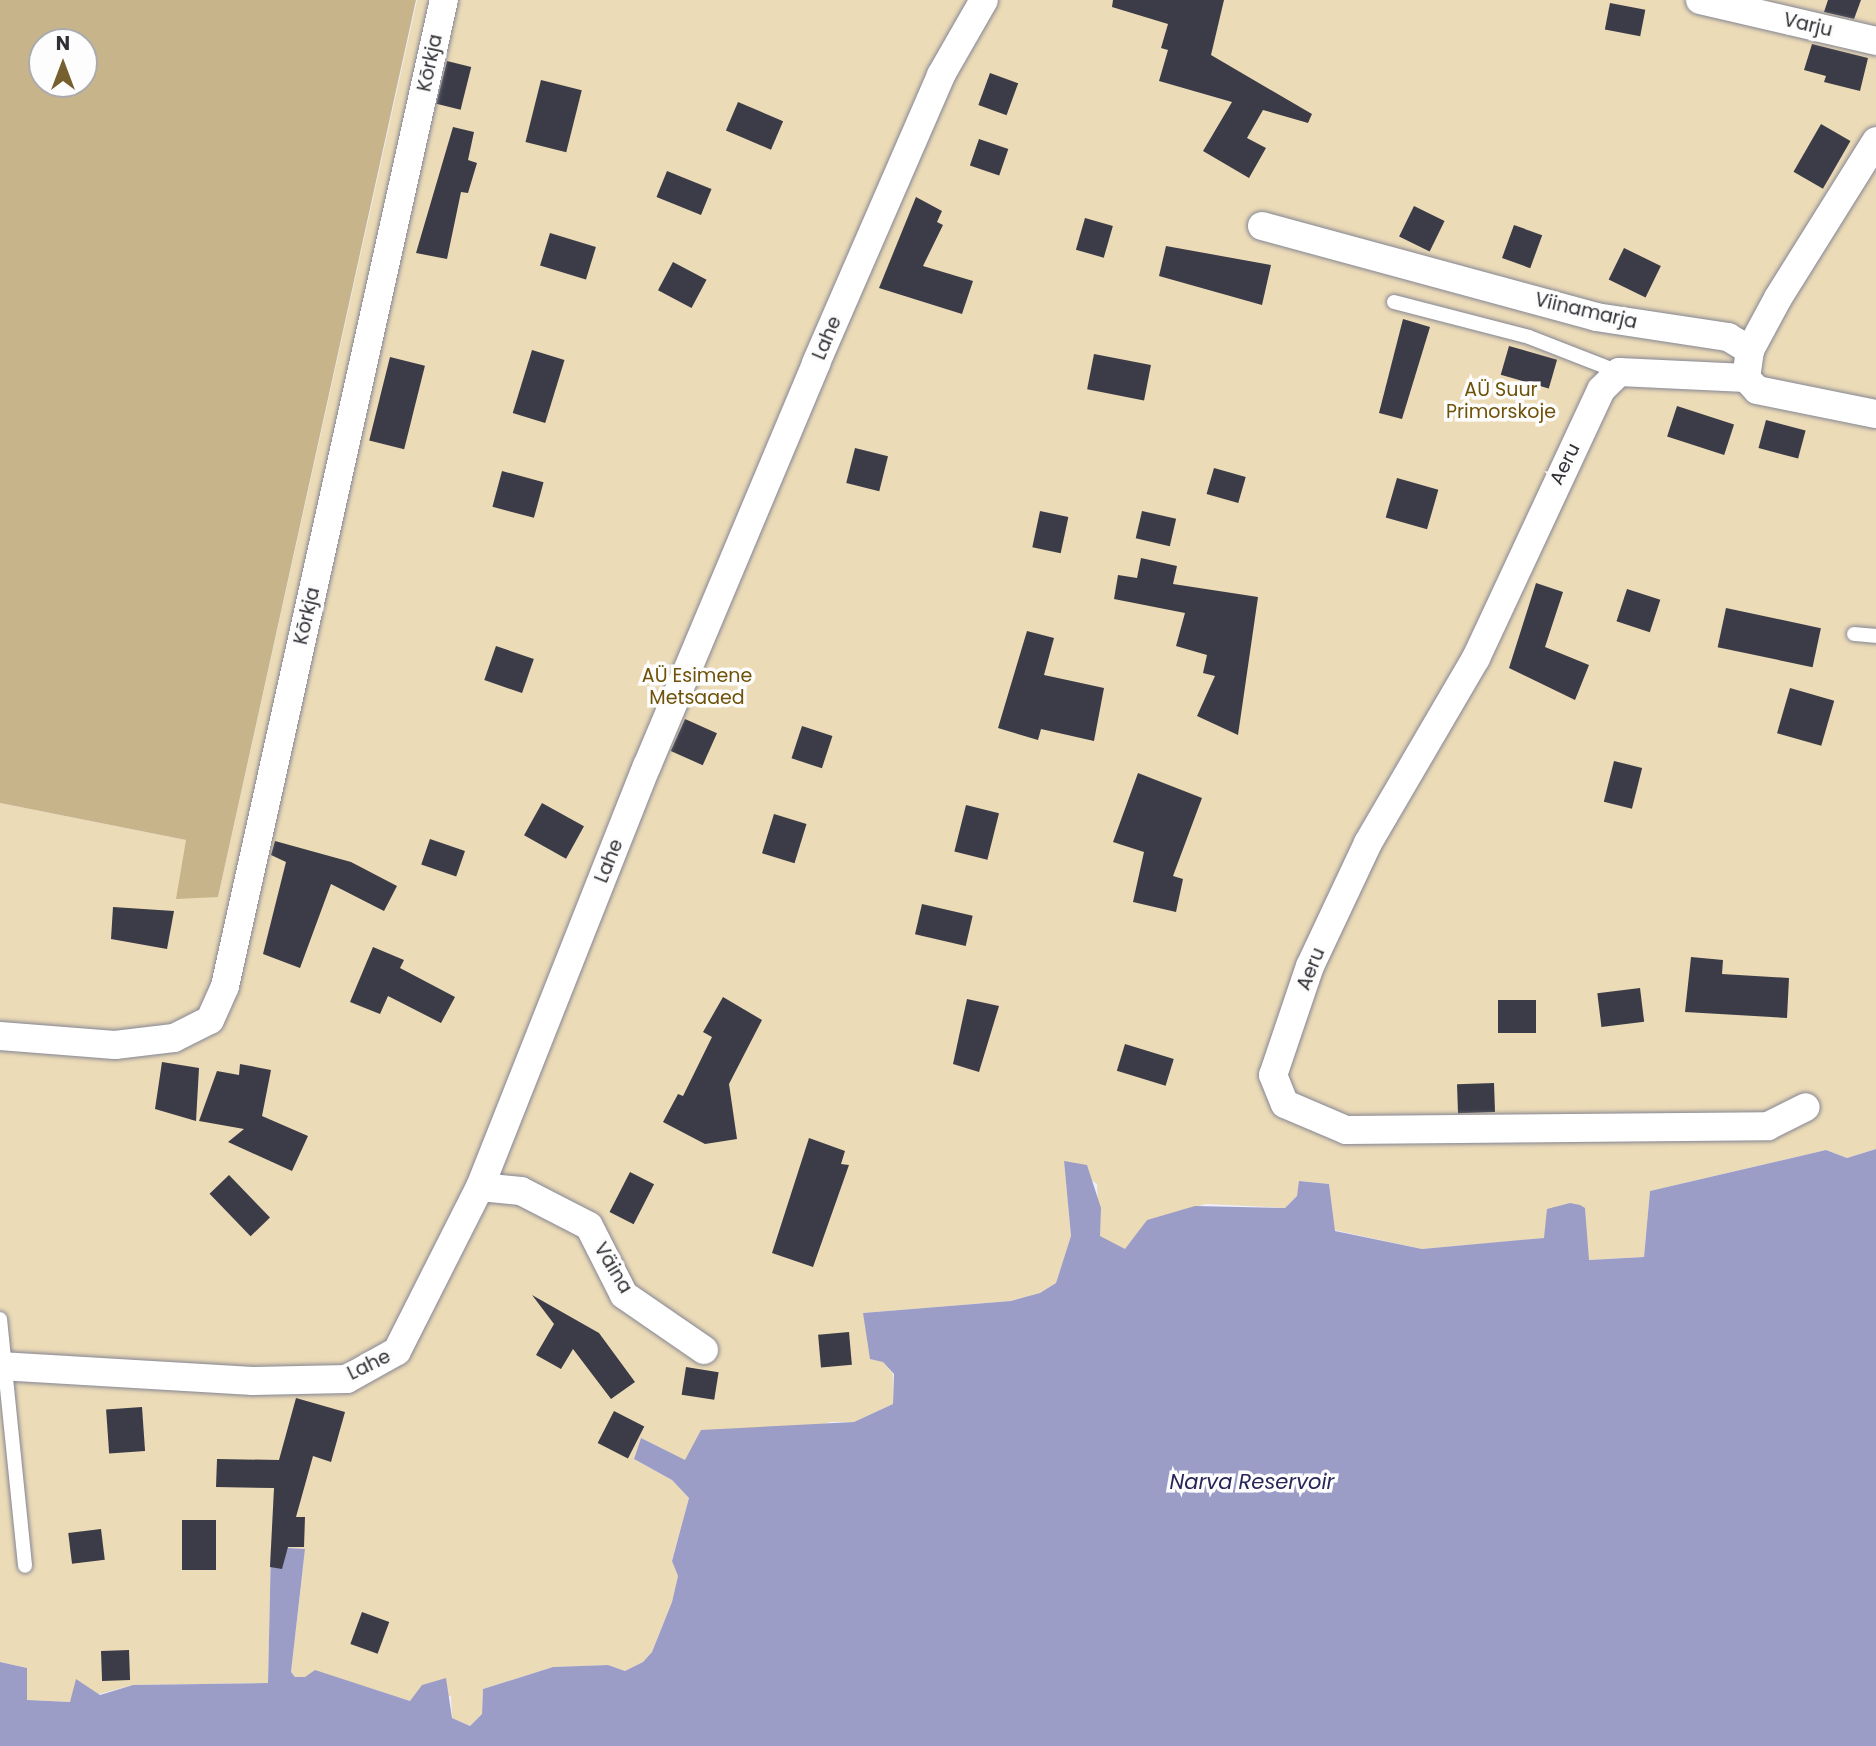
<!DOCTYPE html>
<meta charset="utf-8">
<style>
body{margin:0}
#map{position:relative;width:1876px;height:1746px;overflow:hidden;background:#eeefff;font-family:Poppins,sans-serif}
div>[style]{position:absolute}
.green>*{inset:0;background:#ecdbb7}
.forest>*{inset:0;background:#c8b48b}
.water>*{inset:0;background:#9b9dc6}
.building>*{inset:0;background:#3b3c48;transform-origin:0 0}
.roads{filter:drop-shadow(0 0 2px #848593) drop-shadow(0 0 2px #848593)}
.service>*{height:14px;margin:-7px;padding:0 7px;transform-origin:7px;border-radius:7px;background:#fff}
.minor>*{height:28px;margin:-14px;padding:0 14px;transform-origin:14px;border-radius:14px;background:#fff}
span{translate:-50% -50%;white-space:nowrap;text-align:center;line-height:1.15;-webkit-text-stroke:7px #fdfdfd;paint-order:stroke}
.street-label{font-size:19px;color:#2f2f35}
.park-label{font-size:19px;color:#6e5208}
.water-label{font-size:21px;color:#282558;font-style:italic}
.north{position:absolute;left:28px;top:28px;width:70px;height:70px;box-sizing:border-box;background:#fdfdfd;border:2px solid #ababad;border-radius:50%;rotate:0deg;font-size:19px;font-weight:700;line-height:28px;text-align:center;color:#2f2f35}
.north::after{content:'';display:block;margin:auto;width:24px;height:32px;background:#76602f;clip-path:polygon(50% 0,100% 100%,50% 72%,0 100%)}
</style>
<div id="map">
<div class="green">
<i style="clip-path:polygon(417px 0,1876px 0,1876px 1149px,1847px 1158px,1826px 1150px,1650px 1191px,1644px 1257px,1588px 1260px,1585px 1209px,1545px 1238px,1422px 1249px,1334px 1230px,1329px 1184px,1300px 1181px,1297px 1196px,1285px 1208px,1206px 1204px,1147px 1220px,1125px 1250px,1099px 1236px,1097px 1184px,1064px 1162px,1071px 1236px,1056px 1283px,1040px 1293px,1011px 1301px,863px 1313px,883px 1362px,893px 1374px,893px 1404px,854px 1422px,831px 1422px,685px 1461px,641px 1438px,634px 1459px,672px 1480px,689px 1498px,672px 1560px,678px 1576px,672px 1602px,652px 1652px,643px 1662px,625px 1671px,608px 1665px,553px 1667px,483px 1689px,482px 1714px,470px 1726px,452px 1718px,451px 1696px,410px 1701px,341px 1679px,295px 1677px,291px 1672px,305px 1549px,271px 1547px,268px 1683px,133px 1685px,70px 1702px,26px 1700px,27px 1668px,0 1662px,0 803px,186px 840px,218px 897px)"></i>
</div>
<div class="forest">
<i style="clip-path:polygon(evenodd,0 0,416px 0,218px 897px,176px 899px,186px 840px,0 803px,0 0,42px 42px,84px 42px,84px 84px,42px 84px,42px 42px)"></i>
</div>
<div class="water">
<i style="clip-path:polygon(1876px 1149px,1876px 1746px,0 1746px,0 1662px,27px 1668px,27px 1700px,70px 1702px,76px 1679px,100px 1695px,133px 1685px,268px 1683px,271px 1547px,305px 1549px,291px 1672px,295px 1677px,305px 1677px,315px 1670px,410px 1701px,422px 1685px,446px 1678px,452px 1718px,470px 1726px,482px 1714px,483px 1689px,553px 1667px,608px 1665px,625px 1671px,643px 1662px,652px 1652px,672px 1602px,678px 1576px,672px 1561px,689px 1498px,672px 1480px,634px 1459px,641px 1438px,685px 1460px,701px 1430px,854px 1422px,893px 1404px,894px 1374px,883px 1362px,870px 1359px,863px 1313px,1011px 1301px,1040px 1293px,1056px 1283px,1071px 1236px,1064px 1161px,1087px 1165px,1101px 1208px,1100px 1236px,1125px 1249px,1147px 1220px,1195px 1206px,1285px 1208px,1297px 1196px,1299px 1181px,1329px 1184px,1335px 1231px,1422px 1249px,1544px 1238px,1547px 1209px,1570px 1203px,1580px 1205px,1585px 1208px,1589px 1260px,1644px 1257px,1650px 1191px,1826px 1150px,1847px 1158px)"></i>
</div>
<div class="building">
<i style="clip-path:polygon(1113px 0,1224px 0,1211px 55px,1312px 114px,1308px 123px,1263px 110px,1247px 138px,1266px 148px,1249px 178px,1203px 151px,1232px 102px,1159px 81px,1168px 50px,1161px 48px,1168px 24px,1112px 7px)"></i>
<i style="clip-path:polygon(1828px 0,1861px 0,1854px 19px,1824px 12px)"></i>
<i style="left:1610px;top:3px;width:36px;height:27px;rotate:11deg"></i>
<i style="clip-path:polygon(1812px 44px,1868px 58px,1860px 91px,1824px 82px,1826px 76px,1804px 70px)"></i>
<i style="left:447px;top:61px;width:25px;height:44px;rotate:14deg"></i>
<i style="left:990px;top:73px;width:30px;height:34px;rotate:20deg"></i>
<i style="left:541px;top:80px;width:42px;height:64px;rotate:14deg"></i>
<i style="left:738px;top:102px;width:49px;height:31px;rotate:23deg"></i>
<i style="left:1821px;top:124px;width:34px;height:55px;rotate:30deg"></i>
<i style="clip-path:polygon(453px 127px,474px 132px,468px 160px,477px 163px,468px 193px,461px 192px,447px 259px,416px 253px)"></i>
<i style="left:979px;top:139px;width:31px;height:28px;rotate:19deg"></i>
<i style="left:667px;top:171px;width:48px;height:28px;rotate:22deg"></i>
<i style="clip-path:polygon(916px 197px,942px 211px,937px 222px,943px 225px,923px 266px,973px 281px,962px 314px,879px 288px)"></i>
<i style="left:1414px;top:206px;width:34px;height:34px;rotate:26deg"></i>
<i style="left:1085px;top:218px;width:29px;height:33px;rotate:16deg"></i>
<i style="left:1514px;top:225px;width:30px;height:35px;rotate:20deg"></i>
<i style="left:550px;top:233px;width:48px;height:34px;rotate:17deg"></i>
<i style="clip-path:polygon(1166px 246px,1271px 265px,1262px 305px,1159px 276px)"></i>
<i style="left:1624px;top:248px;width:41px;height:35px;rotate:26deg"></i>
<i style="left:673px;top:262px;width:38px;height:32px;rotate:28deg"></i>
<i style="clip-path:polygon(1403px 319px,1430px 327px,1402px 419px,1379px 413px)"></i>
<i style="left:1509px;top:346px;width:50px;height:30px;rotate:16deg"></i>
<i style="left:532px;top:350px;width:34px;height:66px;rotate:17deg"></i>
<i style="left:1094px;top:354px;width:58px;height:36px;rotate:11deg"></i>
<i style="left:390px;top:357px;width:36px;height:86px;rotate:14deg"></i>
<i style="left:1677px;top:406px;width:60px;height:32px;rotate:18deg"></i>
<i style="left:1766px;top:420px;width:41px;height:29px;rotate:15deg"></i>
<i style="left:855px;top:448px;width:34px;height:36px;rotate:14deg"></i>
<i style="left:1214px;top:468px;width:33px;height:27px;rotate:16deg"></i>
<i style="left:502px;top:471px;width:43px;height:37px;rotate:15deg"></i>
<i style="left:1397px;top:478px;width:43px;height:41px;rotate:16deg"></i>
<i style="left:1040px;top:511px;width:29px;height:37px;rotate:12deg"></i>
<i style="left:1142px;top:511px;width:35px;height:28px;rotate:13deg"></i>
<i style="clip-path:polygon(1141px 558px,1177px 566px,1173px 584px,1258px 597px,1238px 735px,1197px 716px,1215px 676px,1203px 673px,1207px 655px,1176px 646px,1185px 613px,1114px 599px,1118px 575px,1137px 578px)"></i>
<i style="clip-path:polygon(1536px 583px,1563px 592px,1545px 647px,1589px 665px,1575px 700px,1509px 668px)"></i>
<i style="left:1627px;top:589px;width:35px;height:34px;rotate:18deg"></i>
<i style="left:1726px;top:608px;width:97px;height:40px;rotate:12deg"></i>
<i style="clip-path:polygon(1027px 631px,1054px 638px,1044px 675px,1104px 688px,1094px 741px,1041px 729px,1038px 740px,998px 728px)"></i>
<i style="left:496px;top:646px;width:40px;height:36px;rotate:19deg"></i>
<i style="left:1790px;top:688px;width:46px;height:47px;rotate:16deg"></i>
<i style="left:685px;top:719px;width:35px;height:35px;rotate:24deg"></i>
<i style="left:802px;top:726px;width:32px;height:34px;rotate:18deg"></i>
<i style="left:1614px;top:761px;width:29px;height:42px;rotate:14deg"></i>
<i style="clip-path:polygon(1138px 773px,1202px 798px,1173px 876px,1183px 879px,1176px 912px,1133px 902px,1144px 852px,1113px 842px)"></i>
<i style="left:542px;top:803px;width:48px;height:37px;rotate:29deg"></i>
<i style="left:966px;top:805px;width:34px;height:48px;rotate:14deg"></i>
<i style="left:774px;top:814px;width:34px;height:41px;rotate:17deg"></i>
<i style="left:430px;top:839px;width:37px;height:27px;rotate:19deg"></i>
<i style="clip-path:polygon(275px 841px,351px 862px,397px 886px,384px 911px,331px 884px,300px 968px,263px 954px,286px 862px,271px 855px)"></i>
<i style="left:922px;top:904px;width:52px;height:31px;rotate:13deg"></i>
<i style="clip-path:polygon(113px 907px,174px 911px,167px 949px,111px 939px)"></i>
<i style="clip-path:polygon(373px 947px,404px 960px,400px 968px,455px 997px,441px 1023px,388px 996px,380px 1014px,350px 1002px)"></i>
<i style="clip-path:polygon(1691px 957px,1723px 960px,1722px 974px,1789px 978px,1787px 1018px,1685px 1012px)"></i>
<i style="left:1640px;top:988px;width:34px;height:43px;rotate:83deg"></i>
<i style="clip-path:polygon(723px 997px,762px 1020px,729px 1084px,737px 1139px,705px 1144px,663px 1122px,678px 1094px,683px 1096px,712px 1037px,703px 1032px)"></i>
<i style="clip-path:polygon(967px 999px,999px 1006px,979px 1072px,953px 1064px)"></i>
<i style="left:1498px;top:1000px;width:38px;height:33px"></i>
<i style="left:1125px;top:1044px;width:51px;height:28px;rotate:17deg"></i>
<i style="clip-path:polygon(162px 1062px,199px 1068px,196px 1121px,155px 1109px)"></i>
<i style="clip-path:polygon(240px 1064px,271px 1070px,262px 1116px,308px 1136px,292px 1171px,228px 1142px,244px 1129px,199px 1121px,217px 1071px,239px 1075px)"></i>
<i style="left:1494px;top:1083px;width:29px;height:37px;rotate:88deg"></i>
<i style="clip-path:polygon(809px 1138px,845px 1151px,841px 1164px,849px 1165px,813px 1267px,772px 1253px)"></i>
<i style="left:630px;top:1172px;width:27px;height:45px;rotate:27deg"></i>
<i style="left:229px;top:1175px;width:59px;height:27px;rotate:46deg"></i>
<i style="clip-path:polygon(532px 1295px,599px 1333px,635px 1382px,611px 1399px,573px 1349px,561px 1369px,536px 1355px,554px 1324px)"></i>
<i style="left:849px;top:1332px;width:33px;height:31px;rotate:85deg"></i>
<i style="left:686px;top:1367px;width:33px;height:28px;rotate:9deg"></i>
<i style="clip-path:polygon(296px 1398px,345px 1412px,331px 1462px,313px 1456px,296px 1517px,305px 1517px,304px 1547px,288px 1547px,282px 1569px,270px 1567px,274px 1488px,216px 1487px,217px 1459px,279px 1460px)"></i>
<i style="left:142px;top:1407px;width:44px;height:36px;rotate:86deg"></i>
<i style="left:614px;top:1411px;width:34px;height:36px;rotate:27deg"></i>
<i style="left:182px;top:1520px;width:34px;height:50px"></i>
<i style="left:101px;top:1529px;width:31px;height:33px;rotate:83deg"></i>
<i style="left:362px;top:1612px;width:29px;height:34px;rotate:20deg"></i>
<i style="left:129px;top:1650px;width:30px;height:28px;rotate:88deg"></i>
</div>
<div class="roads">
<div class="service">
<i style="left:1394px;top:302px;width:139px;rotate:14.5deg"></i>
<i style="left:1529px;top:337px;width:97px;rotate:21.3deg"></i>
<i style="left:1854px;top:634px;width:22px;rotate:5deg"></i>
<i style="left:0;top:1319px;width:248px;rotate:84.2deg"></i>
</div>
<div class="minor">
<i style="left:1700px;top:0;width:181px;rotate:13.1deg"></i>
<i style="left:1262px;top:226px;width:346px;rotate:15.2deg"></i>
<i style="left:1596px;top:317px;width:134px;rotate:8.6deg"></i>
<i style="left:1728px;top:337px;width:26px;rotate:31deg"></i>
<i style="left:1750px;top:350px;width:28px;rotate:98deg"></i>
<i style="left:1746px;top:378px;width:16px;rotate:47deg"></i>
<i style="left:1757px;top:390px;width:121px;rotate:11.4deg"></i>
<i style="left:1750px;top:350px;width:59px;rotate:-61.7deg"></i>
<i style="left:1778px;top:298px;width:185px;rotate:-58deg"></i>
<i style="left:1746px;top:378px;width:127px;rotate:-177.3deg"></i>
<i style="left:1619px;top:372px;width:25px;rotate:135deg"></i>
<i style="left:1601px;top:390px;width:296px;rotate:115deg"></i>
<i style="left:1476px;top:658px;width:214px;rotate:120.3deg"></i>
<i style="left:1368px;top:843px;width:136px;rotate:115.2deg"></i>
<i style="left:1310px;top:966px;width:115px;rotate:108.7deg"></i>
<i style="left:1273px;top:1075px;width:31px;rotate:68deg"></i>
<i style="left:1285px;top:1104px;width:66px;rotate:23.1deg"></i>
<i style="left:1346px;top:1130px;width:422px;rotate:-0.5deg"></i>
<i style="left:1768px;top:1126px;width:42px;rotate:-26.6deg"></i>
<i style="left:0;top:1036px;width:115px;rotate:4.5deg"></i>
<i style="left:115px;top:1045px;width:59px;rotate:-6.8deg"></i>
<i style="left:174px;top:1038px;width:40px;rotate:-26.6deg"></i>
<i style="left:210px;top:1020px;width:37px;rotate:-66deg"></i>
<i style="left:225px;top:986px;width:1010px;rotate:-77.48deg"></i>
<i style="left:480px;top:1187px;width:41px;rotate:5.6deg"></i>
<i style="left:521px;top:1191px;width:76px;rotate:27.2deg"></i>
<i style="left:589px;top:1226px;width:77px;rotate:63.1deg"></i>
<i style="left:624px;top:1295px;width:97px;rotate:34.5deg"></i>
<i style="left:0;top:1366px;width:253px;rotate:3.4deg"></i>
<i style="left:253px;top:1381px;width:94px;rotate:-1.2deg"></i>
<i style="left:347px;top:1379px;width:57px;rotate:-29.2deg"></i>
<i style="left:397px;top:1351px;width:184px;rotate:-63.2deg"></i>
<i style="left:480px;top:1187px;width:453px;rotate:-68.4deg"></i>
<i style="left:647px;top:766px;width:437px;rotate:-67.2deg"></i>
<i style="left:816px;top:363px;width:314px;rotate:-66.5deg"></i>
<i style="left:941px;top:75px;width:86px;rotate:-60.2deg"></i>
</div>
</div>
<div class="street-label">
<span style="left:1808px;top:25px;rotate:13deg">Varju</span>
<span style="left:430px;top:63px;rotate:-78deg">Kõrkja</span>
<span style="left:1586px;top:311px;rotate:13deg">Viinamarja</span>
<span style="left:827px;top:338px;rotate:-67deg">Lahe</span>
<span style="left:1565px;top:464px;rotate:-64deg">Aeru</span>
<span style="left:307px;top:616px;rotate:-77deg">Kõrkja</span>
<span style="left:609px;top:861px;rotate:-68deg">Lahe</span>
<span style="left:1311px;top:969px;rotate:-68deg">Aeru</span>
<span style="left:613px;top:1268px;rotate:59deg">Väina</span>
<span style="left:369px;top:1365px;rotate:-26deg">Lahe</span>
</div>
<div class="park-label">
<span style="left:1501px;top:401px">AÜ Suur<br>Primorskoje</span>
<span style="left:697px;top:687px">AÜ Esimene<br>Metsaaed</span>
</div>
<div class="water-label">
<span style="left:1252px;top:1482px">Narva Reservoir</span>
</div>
<div class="north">N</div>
</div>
